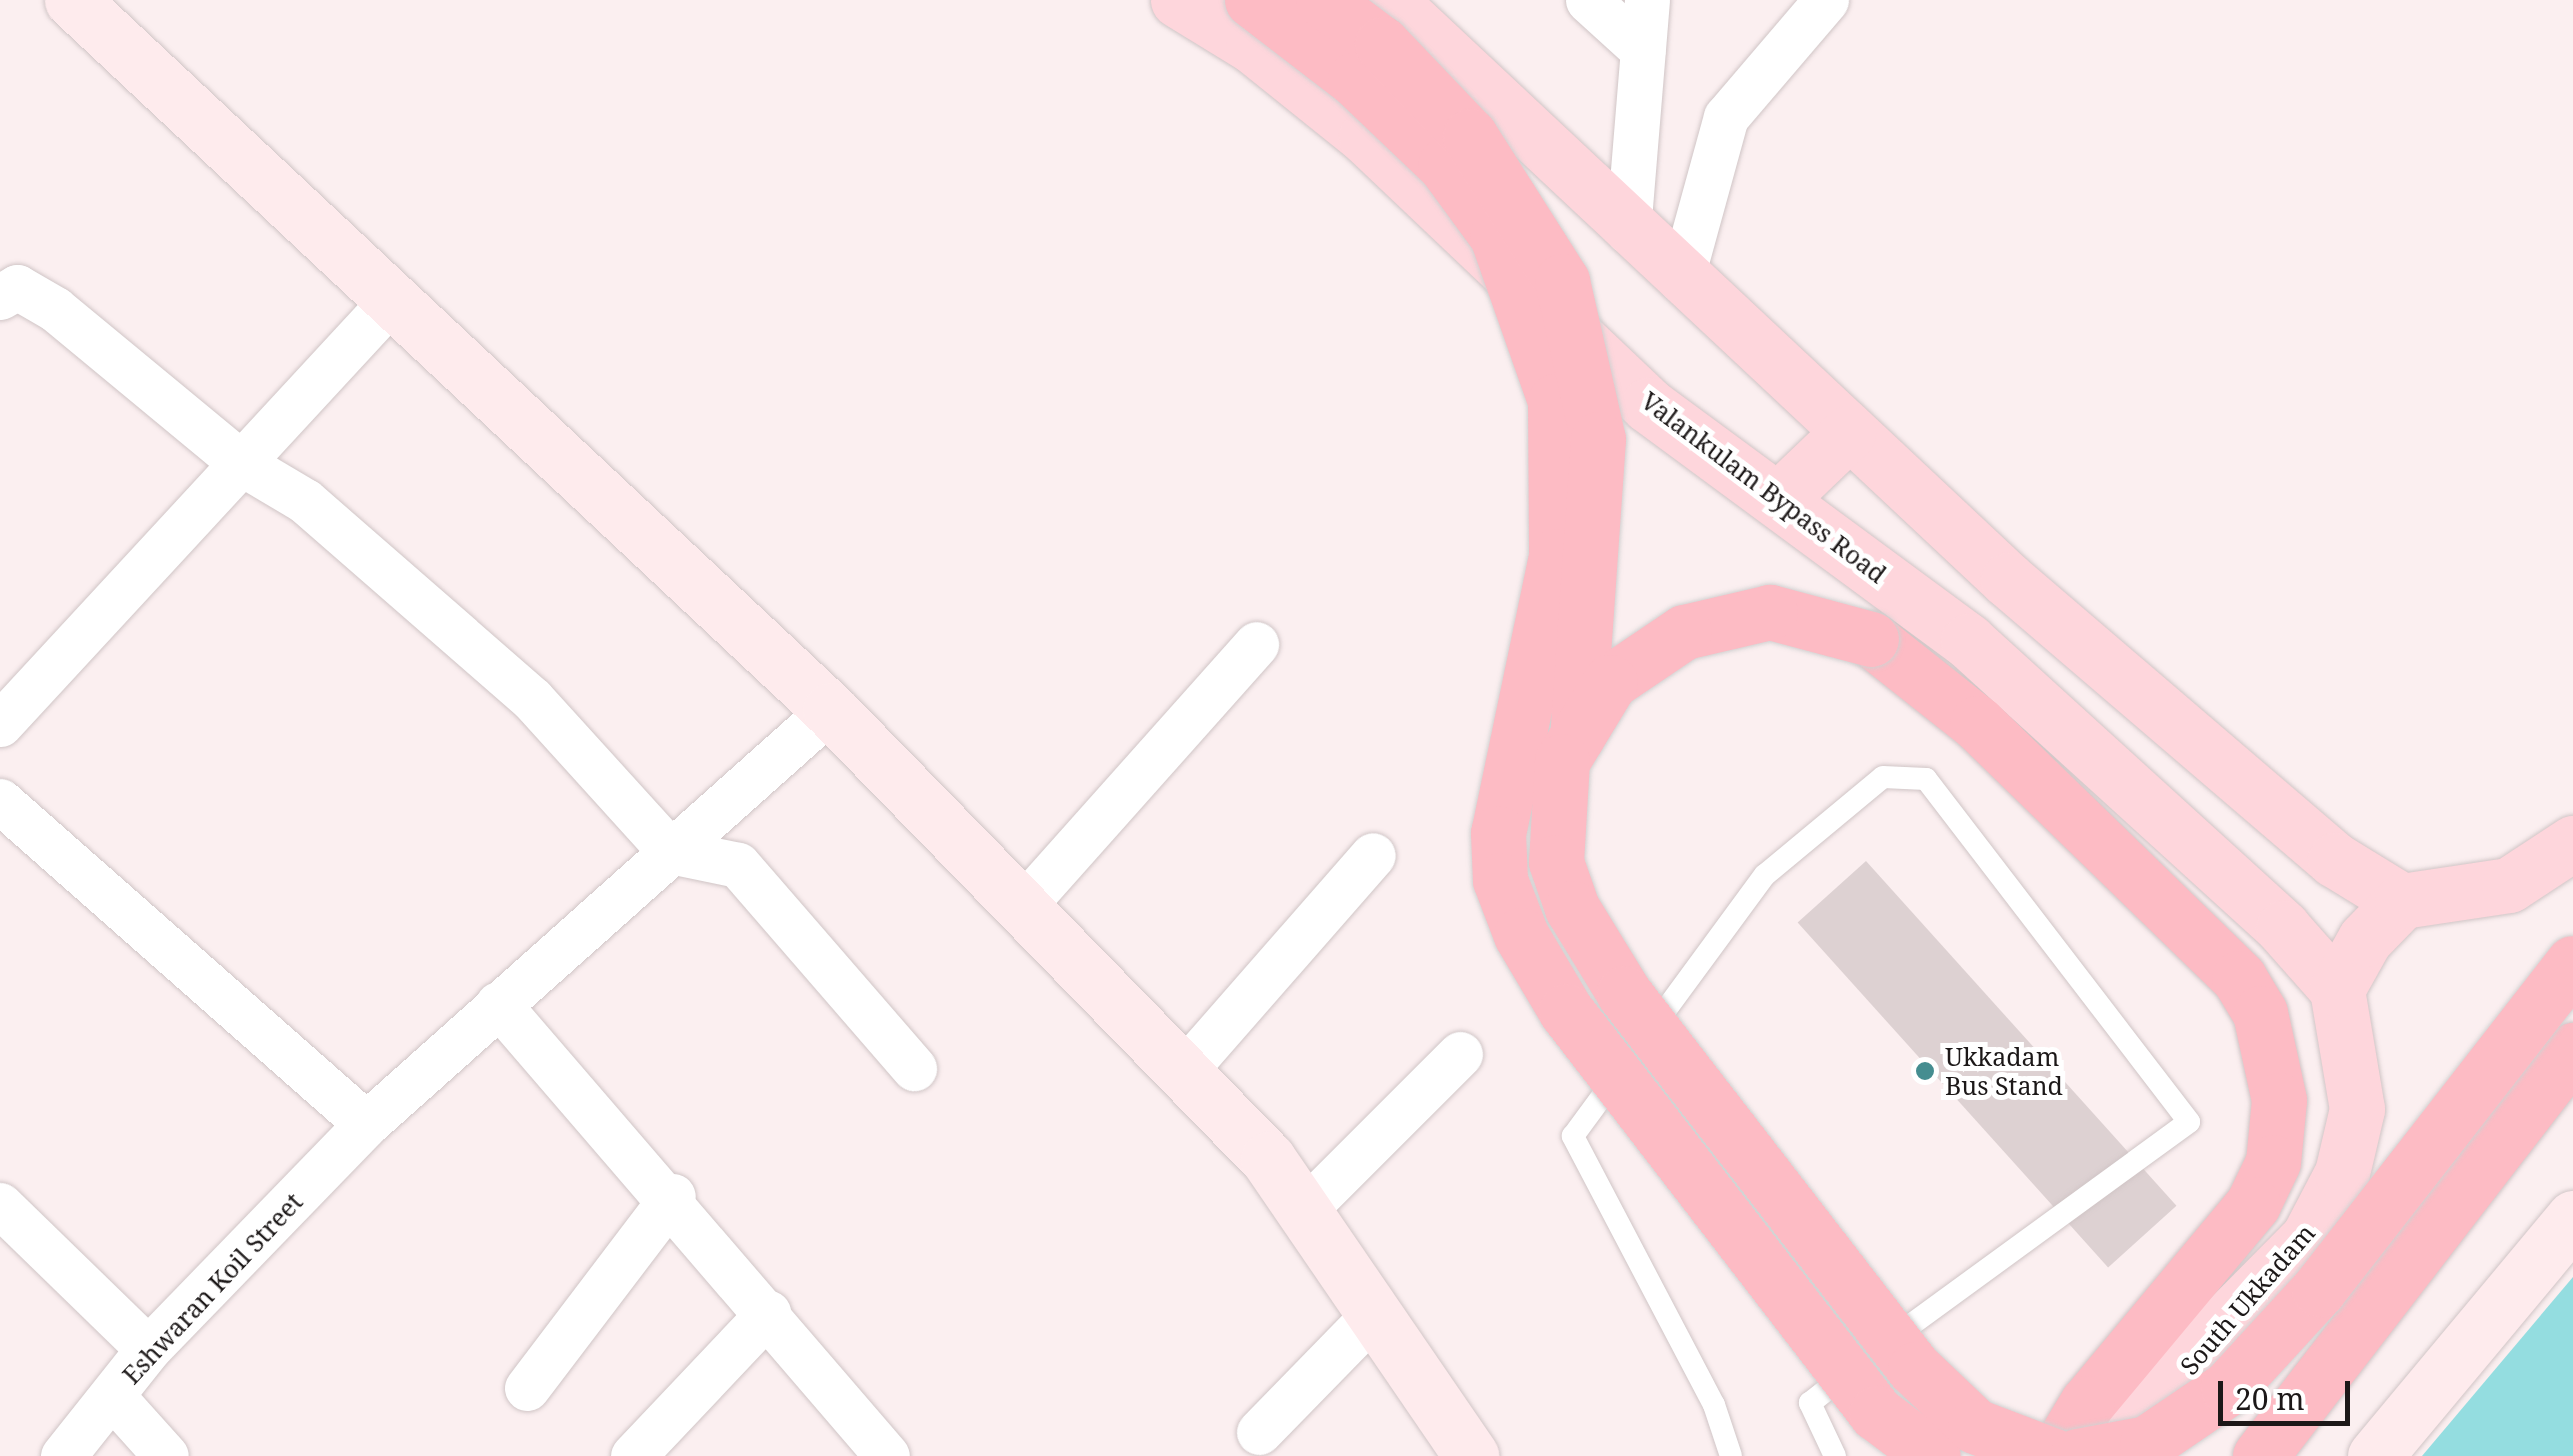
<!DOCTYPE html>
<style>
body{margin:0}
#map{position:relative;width:2573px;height:1456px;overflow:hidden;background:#fbeff0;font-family:"Noto Serif",serif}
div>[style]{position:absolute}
.water>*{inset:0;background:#94dde0}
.building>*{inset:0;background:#ddd1d2;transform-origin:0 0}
.roads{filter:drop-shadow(0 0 2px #d0c5c6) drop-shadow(0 0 2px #d0c5c6)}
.lane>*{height:22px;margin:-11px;padding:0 11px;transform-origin:11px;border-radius:11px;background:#fff}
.street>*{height:45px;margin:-22.5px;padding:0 22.5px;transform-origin:22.5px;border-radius:22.5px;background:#fff}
.secondary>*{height:55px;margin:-27.5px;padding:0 27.5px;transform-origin:27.5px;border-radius:27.5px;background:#feebed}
.primary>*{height:55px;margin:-27.5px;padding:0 27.5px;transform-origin:27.5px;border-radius:27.5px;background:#fed6dc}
.highway>*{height:55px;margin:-27.5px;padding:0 27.5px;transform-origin:27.5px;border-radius:27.5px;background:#fdbbc4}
.bridges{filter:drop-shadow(0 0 2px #d2d1d1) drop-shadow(0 0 2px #d2d1d1)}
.highway-bridge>*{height:55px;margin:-27.5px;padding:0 27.5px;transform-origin:27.5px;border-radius:27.5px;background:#fdbbc4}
.dots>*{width:28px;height:28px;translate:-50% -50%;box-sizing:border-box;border:5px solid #fff;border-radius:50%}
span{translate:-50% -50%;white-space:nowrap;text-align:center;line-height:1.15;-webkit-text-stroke:10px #fff;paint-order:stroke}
.street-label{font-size:25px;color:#1c1818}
.poi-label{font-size:25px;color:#1c1818}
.left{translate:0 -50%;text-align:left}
.scale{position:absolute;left:2218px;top:1381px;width:132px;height:45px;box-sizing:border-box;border:5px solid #1c1818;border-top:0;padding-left:12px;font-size:30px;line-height:35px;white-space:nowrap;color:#1c1818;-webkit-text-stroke:8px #fff;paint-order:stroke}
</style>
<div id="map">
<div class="water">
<i style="clip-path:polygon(2573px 1277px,2573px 1456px,2422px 1456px)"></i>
</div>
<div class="building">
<i style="left:1866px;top:861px;width:464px;height:92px;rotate:48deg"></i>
</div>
<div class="roads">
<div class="lane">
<i style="left:1731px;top:1456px;width:54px;rotate:-108.4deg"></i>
<i style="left:1714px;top:1405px;width:304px;rotate:-117.7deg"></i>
<i style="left:1573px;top:1136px;width:324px;rotate:-53.7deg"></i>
<i style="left:1765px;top:875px;width:153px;rotate:-39.7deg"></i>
<i style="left:1883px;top:777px;width:43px;rotate:2.7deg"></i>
<i style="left:1926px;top:779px;width:432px;rotate:52.5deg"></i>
<i style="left:2189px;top:1122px;width:371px;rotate:143.9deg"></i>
<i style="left:1835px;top:1456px;width:59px;rotate:-115.3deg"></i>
<i style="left:1810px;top:1403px;width:48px;rotate:-38.3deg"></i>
</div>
<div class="street">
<i style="left:1588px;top:0;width:74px;rotate:42.3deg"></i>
<i style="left:1628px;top:231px;width:232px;rotate:-85.3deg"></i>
<i style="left:1681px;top:280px;width:169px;rotate:-74.6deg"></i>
<i style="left:1726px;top:117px;width:154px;rotate:-49.5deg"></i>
<i style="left:0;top:297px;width:20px;rotate:-30deg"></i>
<i style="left:17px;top:287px;width:44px;rotate:30.1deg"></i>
<i style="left:55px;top:309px;width:241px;rotate:39.6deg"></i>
<i style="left:241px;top:463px;width:74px;rotate:30.7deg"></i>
<i style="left:305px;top:501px;width:301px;rotate:41.1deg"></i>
<i style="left:532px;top:699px;width:205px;rotate:47.8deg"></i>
<i style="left:670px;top:851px;width:69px;rotate:11.6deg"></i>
<i style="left:738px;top:865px;width:269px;rotate:49.1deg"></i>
<i style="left:0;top:724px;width:577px;rotate:-47.25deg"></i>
<i style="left:0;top:801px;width:488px;rotate:41.4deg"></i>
<i style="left:1022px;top:907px;width:352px;rotate:-48.3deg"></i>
<i style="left:498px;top:1004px;width:596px;rotate:49.28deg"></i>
<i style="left:1183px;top:1072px;width:288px;rotate:-48.8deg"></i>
<i style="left:0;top:1205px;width:206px;rotate:44.2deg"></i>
<i style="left:1303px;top:1211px;width:222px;rotate:-45deg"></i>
<i style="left:527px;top:1388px;width:241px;rotate:-52.8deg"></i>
<i style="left:113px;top:1397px;width:79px;rotate:48.1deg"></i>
<i style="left:1259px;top:1432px;width:165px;rotate:-45.7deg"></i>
<i style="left:63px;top:1456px;width:137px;rotate:-51.5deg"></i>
<i style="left:148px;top:1349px;width:313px;rotate:-45.9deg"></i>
<i style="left:366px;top:1124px;width:622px;rotate:-41.74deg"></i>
<i style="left:633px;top:1456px;width:197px;rotate:-46.6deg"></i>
</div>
<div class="secondary">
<i style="left:72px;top:0;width:1039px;rotate:43.13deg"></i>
<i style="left:830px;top:710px;width:627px;rotate:45.71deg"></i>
<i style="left:1268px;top:1159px;width:360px;rotate:55.6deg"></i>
<i style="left:2375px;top:1456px;width:310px;rotate:-50.2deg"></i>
</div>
<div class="primary">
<i style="left:1178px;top:0;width:88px;rotate:31.5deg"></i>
<i style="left:1253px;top:46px;width:145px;rotate:38.8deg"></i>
<i style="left:1366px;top:137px;width:389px;rotate:43.5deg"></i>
<i style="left:1648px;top:405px;width:398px;rotate:36.4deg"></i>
<i style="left:1968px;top:641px;width:426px;rotate:42.3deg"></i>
<i style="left:2283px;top:928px;width:81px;rotate:48.5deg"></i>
<i style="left:1389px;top:0;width:848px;rotate:43.14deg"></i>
<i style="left:2008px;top:580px;width:430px;rotate:40.6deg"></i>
<i style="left:2335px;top:860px;width:79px;rotate:31.5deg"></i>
<i style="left:1781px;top:497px;width:93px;rotate:-43.7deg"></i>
<i style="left:2092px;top:1456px;width:307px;rotate:-45.3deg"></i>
<i style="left:2308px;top:1238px;width:73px;rotate:-62.4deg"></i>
<i style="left:2342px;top:1173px;width:66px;rotate:-76.8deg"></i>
<i style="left:2357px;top:1109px;width:122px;rotate:-99.5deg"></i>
<i style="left:2337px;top:989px;width:57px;rotate:-60.8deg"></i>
<i style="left:2365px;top:939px;width:53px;rotate:-45.8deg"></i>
<i style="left:2402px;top:901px;width:108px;rotate:-8.5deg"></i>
<i style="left:2509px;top:885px;width:77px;rotate:-33.3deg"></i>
</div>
<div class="highway">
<i style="left:1871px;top:639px;width:135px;rotate:38.4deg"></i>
<i style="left:1977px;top:723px;width:366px;rotate:44.2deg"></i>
<i style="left:2239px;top:978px;width:41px;rotate:59deg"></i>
<i style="left:2260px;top:1013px;width:89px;rotate:77.7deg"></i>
<i style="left:2279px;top:1100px;width:62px;rotate:95.5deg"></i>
<i style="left:2273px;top:1162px;width:47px;rotate:115.5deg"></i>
<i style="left:2253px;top:1204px;width:259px;rotate:129.8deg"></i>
<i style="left:2087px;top:1403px;width:62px;rotate:121.1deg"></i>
<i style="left:2260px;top:1456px;width:513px;rotate:-52.37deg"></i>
</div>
</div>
<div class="bridges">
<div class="highway-bridge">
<i style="left:1252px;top:0;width:130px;rotate:37.5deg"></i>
<i style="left:1355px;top:79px;width:124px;rotate:43.7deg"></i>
<i style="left:1445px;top:165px;width:88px;rotate:53.8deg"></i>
<i style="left:1497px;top:236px;width:175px;rotate:70.6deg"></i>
<i style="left:1555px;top:401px;width:155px;rotate:89.6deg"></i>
<i style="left:1556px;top:556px;width:283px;rotate:101.8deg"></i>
<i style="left:1498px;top:833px;width:47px;rotate:87.6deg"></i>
<i style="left:1500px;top:880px;width:59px;rotate:69.1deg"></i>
<i style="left:1521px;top:935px;width:88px;rotate:59.4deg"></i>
<i style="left:1566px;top:1011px;width:508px;rotate:52.36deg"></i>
<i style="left:1876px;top:1413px;width:71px;rotate:37deg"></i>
<i style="left:1323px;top:0;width:74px;rotate:36.7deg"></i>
<i style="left:1382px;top:44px;width:127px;rotate:46.3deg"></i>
<i style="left:1470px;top:136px;width:172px;rotate:57.6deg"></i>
<i style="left:1562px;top:281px;width:162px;rotate:77.2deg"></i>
<i style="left:1598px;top:439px;width:298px;rotate:94deg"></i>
<i style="left:1871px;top:639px;width:105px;rotate:-165deg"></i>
<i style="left:1770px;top:612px;width:88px;rotate:166.9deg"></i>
<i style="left:1684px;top:632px;width:89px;rotate:146deg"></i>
<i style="left:1610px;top:682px;width:92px;rotate:121.3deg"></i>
<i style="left:1562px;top:761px;width:101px;rotate:93.4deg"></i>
<i style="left:1556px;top:862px;width:49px;rotate:70.8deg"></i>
<i style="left:1572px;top:908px;width:100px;rotate:58.5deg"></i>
<i style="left:1624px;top:993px;width:475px;rotate:52.3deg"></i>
<i style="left:1915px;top:1369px;width:83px;rotate:43.5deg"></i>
<i style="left:1975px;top:1426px;width:85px;rotate:20.8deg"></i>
<i style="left:2077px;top:1456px;width:71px;rotate:-10.5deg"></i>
<i style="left:2147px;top:1443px;width:98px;rotate:-34.2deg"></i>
<i style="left:2228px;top:1388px;width:134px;rotate:-47.4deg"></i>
<i style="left:2319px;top:1289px;width:413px;rotate:-52.1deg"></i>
</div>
</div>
<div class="dots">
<i style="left:1925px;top:1071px;background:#458d90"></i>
</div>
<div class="street-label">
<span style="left:1764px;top:487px;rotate:37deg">Valankulam Bypass Road</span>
<span style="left:212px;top:1288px;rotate:-47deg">Eshwaran Koil Street</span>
<span style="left:2247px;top:1299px;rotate:-49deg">South Ukkadam</span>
</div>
<div class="poi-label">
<span class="left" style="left:1945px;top:1071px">Ukkadam<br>Bus Stand</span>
</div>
<div class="scale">20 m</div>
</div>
